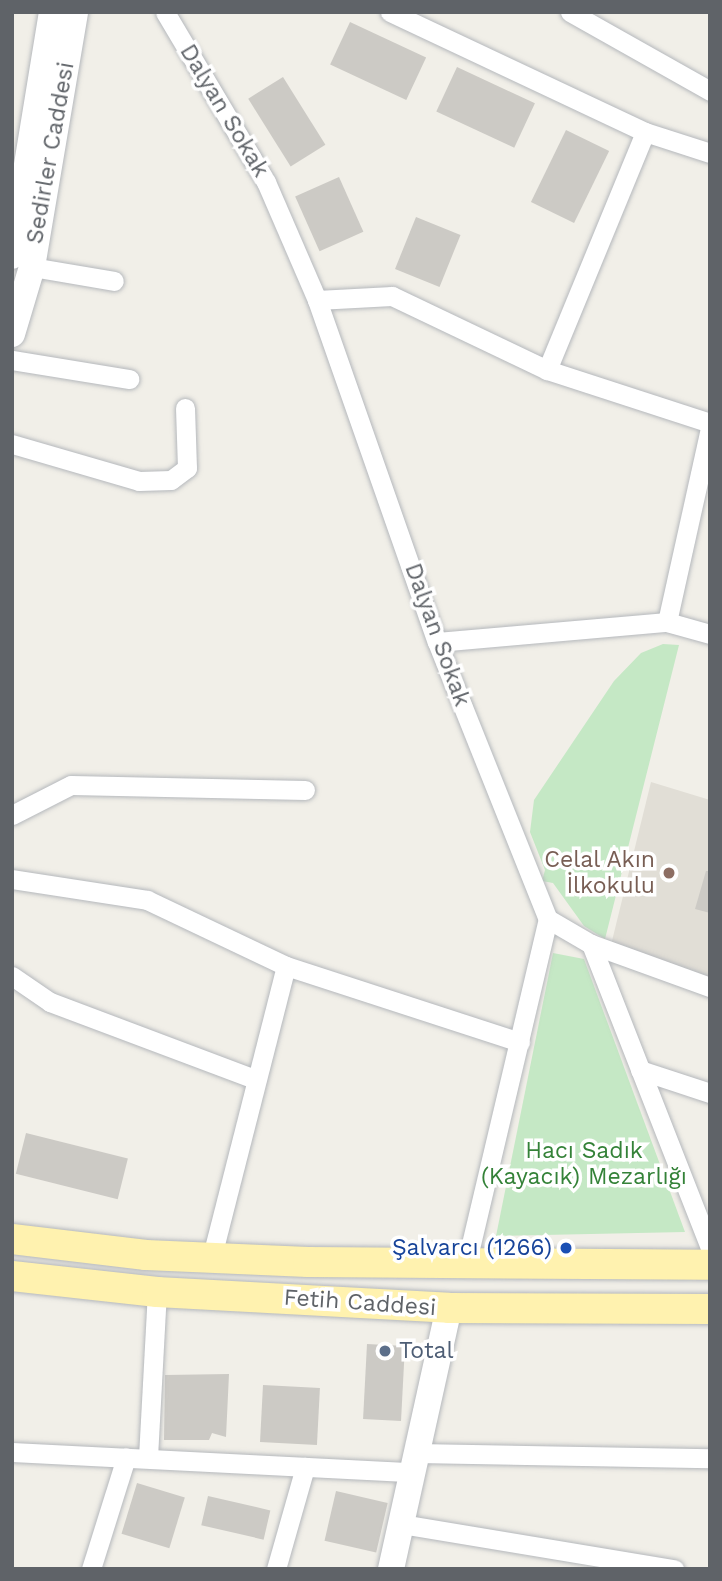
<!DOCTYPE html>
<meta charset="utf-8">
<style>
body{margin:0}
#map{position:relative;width:722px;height:1581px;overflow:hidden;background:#f1efe8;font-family:"Work Sans",sans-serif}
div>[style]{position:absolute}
.education>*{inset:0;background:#e1ded6}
.green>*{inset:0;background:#c5e8c5}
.building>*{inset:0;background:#cccac5;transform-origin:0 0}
.roads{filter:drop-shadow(0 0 2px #b5b8bc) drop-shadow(0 0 2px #b5b8bc)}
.street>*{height:19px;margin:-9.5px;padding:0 9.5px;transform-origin:9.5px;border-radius:9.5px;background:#fff}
.secondary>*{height:26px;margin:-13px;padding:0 13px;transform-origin:13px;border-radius:13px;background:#fff}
.primary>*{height:30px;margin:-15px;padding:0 15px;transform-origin:15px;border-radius:15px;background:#fff2af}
.dots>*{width:19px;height:19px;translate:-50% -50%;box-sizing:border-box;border:4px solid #fff;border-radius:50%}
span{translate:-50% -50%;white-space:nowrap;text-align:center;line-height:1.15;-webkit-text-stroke:7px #fff;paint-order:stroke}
.street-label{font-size:23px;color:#5f6368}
.education-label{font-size:23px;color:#785e54}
.right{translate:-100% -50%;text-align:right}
.park-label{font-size:23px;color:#348238}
.transit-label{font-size:23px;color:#164399}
.service-label{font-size:23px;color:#4e5e75}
.left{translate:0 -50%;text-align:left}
.frame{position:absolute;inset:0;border:14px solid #5f6368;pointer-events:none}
</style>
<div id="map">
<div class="education">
<i style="clip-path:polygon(651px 782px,710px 800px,710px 982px,611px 945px)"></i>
</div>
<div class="green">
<i style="clip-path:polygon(663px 644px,679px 645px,605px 939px,584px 926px,553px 883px,542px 881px,545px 870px,530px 832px,534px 800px,614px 681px,641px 653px)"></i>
<i style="clip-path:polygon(553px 953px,584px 959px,685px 1232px,496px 1236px)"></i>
</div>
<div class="building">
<i style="left:350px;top:22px;width:84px;height:47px;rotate:25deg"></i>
<i style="left:457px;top:67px;width:86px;height:49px;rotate:25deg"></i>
<i style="left:283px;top:77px;width:80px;height:41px;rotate:58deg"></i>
<i style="left:566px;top:130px;width:48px;height:80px;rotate:26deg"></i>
<i style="left:339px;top:177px;width:60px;height:48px;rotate:66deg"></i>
<i style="left:416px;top:217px;width:48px;height:56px;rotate:22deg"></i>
<i style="clip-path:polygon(706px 871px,710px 871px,710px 913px,695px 909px)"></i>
<i style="left:26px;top:1133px;width:105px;height:42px;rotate:14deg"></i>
<i style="left:367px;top:1344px;width:38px;height:75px;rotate:3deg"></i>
<i style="clip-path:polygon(229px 1374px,226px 1437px,212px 1433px,209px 1440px,164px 1440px,165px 1375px)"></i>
<i style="left:263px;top:1385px;width:57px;height:57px;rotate:3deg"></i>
<i style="left:137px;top:1483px;width:50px;height:53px;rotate:17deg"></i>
<i style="left:336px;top:1491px;width:53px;height:51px;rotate:13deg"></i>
<i style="left:208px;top:1496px;width:64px;height:30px;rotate:13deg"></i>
</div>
<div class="roads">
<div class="street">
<i style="left:165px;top:12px;width:198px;rotate:59.3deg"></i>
<i style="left:266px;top:182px;width:129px;rotate:66.6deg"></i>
<i style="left:317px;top:300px;width:362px;rotate:70.7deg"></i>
<i style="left:437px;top:642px;width:298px;rotate:68.2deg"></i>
<i style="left:548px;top:919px;width:50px;rotate:30.2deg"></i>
<i style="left:591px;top:944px;width:326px;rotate:68.6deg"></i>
<i style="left:390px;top:12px;width:282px;rotate:25.2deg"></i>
<i style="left:645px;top:132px;width:68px;rotate:17.9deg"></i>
<i style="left:570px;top:12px;width:161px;rotate:29.4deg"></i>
<i style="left:32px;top:267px;width:83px;rotate:9.7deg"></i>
<i style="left:317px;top:300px;width:75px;rotate:-3.1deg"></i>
<i style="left:392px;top:296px;width:172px;rotate:25.5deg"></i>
<i style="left:547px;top:370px;width:171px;rotate:18deg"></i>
<i style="left:12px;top:360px;width:119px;rotate:9.2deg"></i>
<i style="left:547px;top:370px;width:257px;rotate:-67.6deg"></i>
<i style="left:12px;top:444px;width:132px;rotate:16.2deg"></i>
<i style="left:139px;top:481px;width:32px;rotate:-2deg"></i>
<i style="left:171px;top:480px;width:20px;rotate:-37deg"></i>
<i style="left:187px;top:468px;width:60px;rotate:-91.9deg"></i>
<i style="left:667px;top:622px;width:199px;rotate:-77.5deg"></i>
<i style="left:437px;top:642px;width:231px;rotate:-5deg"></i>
<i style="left:667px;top:622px;width:45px;rotate:15.6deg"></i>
<i style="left:12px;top:815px;width:66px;rotate:-27deg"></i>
<i style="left:71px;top:785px;width:234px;rotate:1.2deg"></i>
<i style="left:12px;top:879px;width:137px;rotate:8.8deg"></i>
<i style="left:147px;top:900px;width:154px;rotate:25.4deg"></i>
<i style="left:286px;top:966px;width:246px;rotate:18deg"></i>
<i style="left:591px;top:944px;width:127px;rotate:19.9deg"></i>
<i style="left:12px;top:976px;width:46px;rotate:34.4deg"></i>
<i style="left:50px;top:1002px;width:219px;rotate:20.6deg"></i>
<i style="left:640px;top:1070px;width:74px;rotate:18.2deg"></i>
<i style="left:212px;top:1256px;width:299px;rotate:-75.7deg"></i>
<i style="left:467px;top:1261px;width:351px;rotate:-76.7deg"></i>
<i style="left:12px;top:1452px;width:400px;rotate:2.9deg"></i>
<i style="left:416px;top:1453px;width:294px;rotate:1deg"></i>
<i style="left:148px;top:1457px;width:165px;rotate:-86.9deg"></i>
<i style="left:401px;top:1524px;width:277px;rotate:9.4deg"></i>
<i style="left:91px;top:1569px;width:117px;rotate:-72.6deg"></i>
<i style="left:276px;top:1569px;width:106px;rotate:-74.1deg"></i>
</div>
<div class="secondary">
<i style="left:12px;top:256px;width:247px;rotate:-80.7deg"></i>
<i style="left:12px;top:334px;width:70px;rotate:-73.4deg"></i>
<i style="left:32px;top:267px;width:259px;rotate:-80.4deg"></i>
<i style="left:391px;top:1569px;width:267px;rotate:-77.5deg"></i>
</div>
<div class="primary">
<i style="left:12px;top:1239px;width:135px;rotate:6.8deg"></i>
<i style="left:146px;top:1255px;width:162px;rotate:2.5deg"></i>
<i style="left:308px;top:1262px;width:402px;rotate:0.4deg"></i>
<i style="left:12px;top:1276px;width:146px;rotate:6.3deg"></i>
<i style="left:157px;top:1292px;width:292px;rotate:3.1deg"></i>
<i style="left:449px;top:1308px;width:261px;rotate:0.2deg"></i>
</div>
</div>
<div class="dots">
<i style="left:669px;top:873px;background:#8d6e63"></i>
<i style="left:566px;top:1248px;background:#1a4fb4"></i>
<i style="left:385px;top:1351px;background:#5c6f8a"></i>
</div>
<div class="street-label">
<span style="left:224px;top:111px;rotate:59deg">Dalyan Sokak</span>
<span style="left:51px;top:153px;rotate:-80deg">Sedirler Caddesi</span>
<span style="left:437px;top:635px;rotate:70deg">Dalyan Sokak</span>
<span style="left:360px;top:1303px;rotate:4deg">Fetih Caddesi</span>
</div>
<div class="education-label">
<span class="right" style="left:655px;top:873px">Celal Akın<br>İlkokulu</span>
</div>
<div class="park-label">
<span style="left:584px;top:1164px">Hacı Sadık<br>(Kayacık) Mezarlığı</span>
</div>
<div class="transit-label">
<span class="right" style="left:552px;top:1248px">Şalvarcı (1266)</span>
</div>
<div class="service-label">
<span class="left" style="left:399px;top:1351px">Total</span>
</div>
<div class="frame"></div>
</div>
